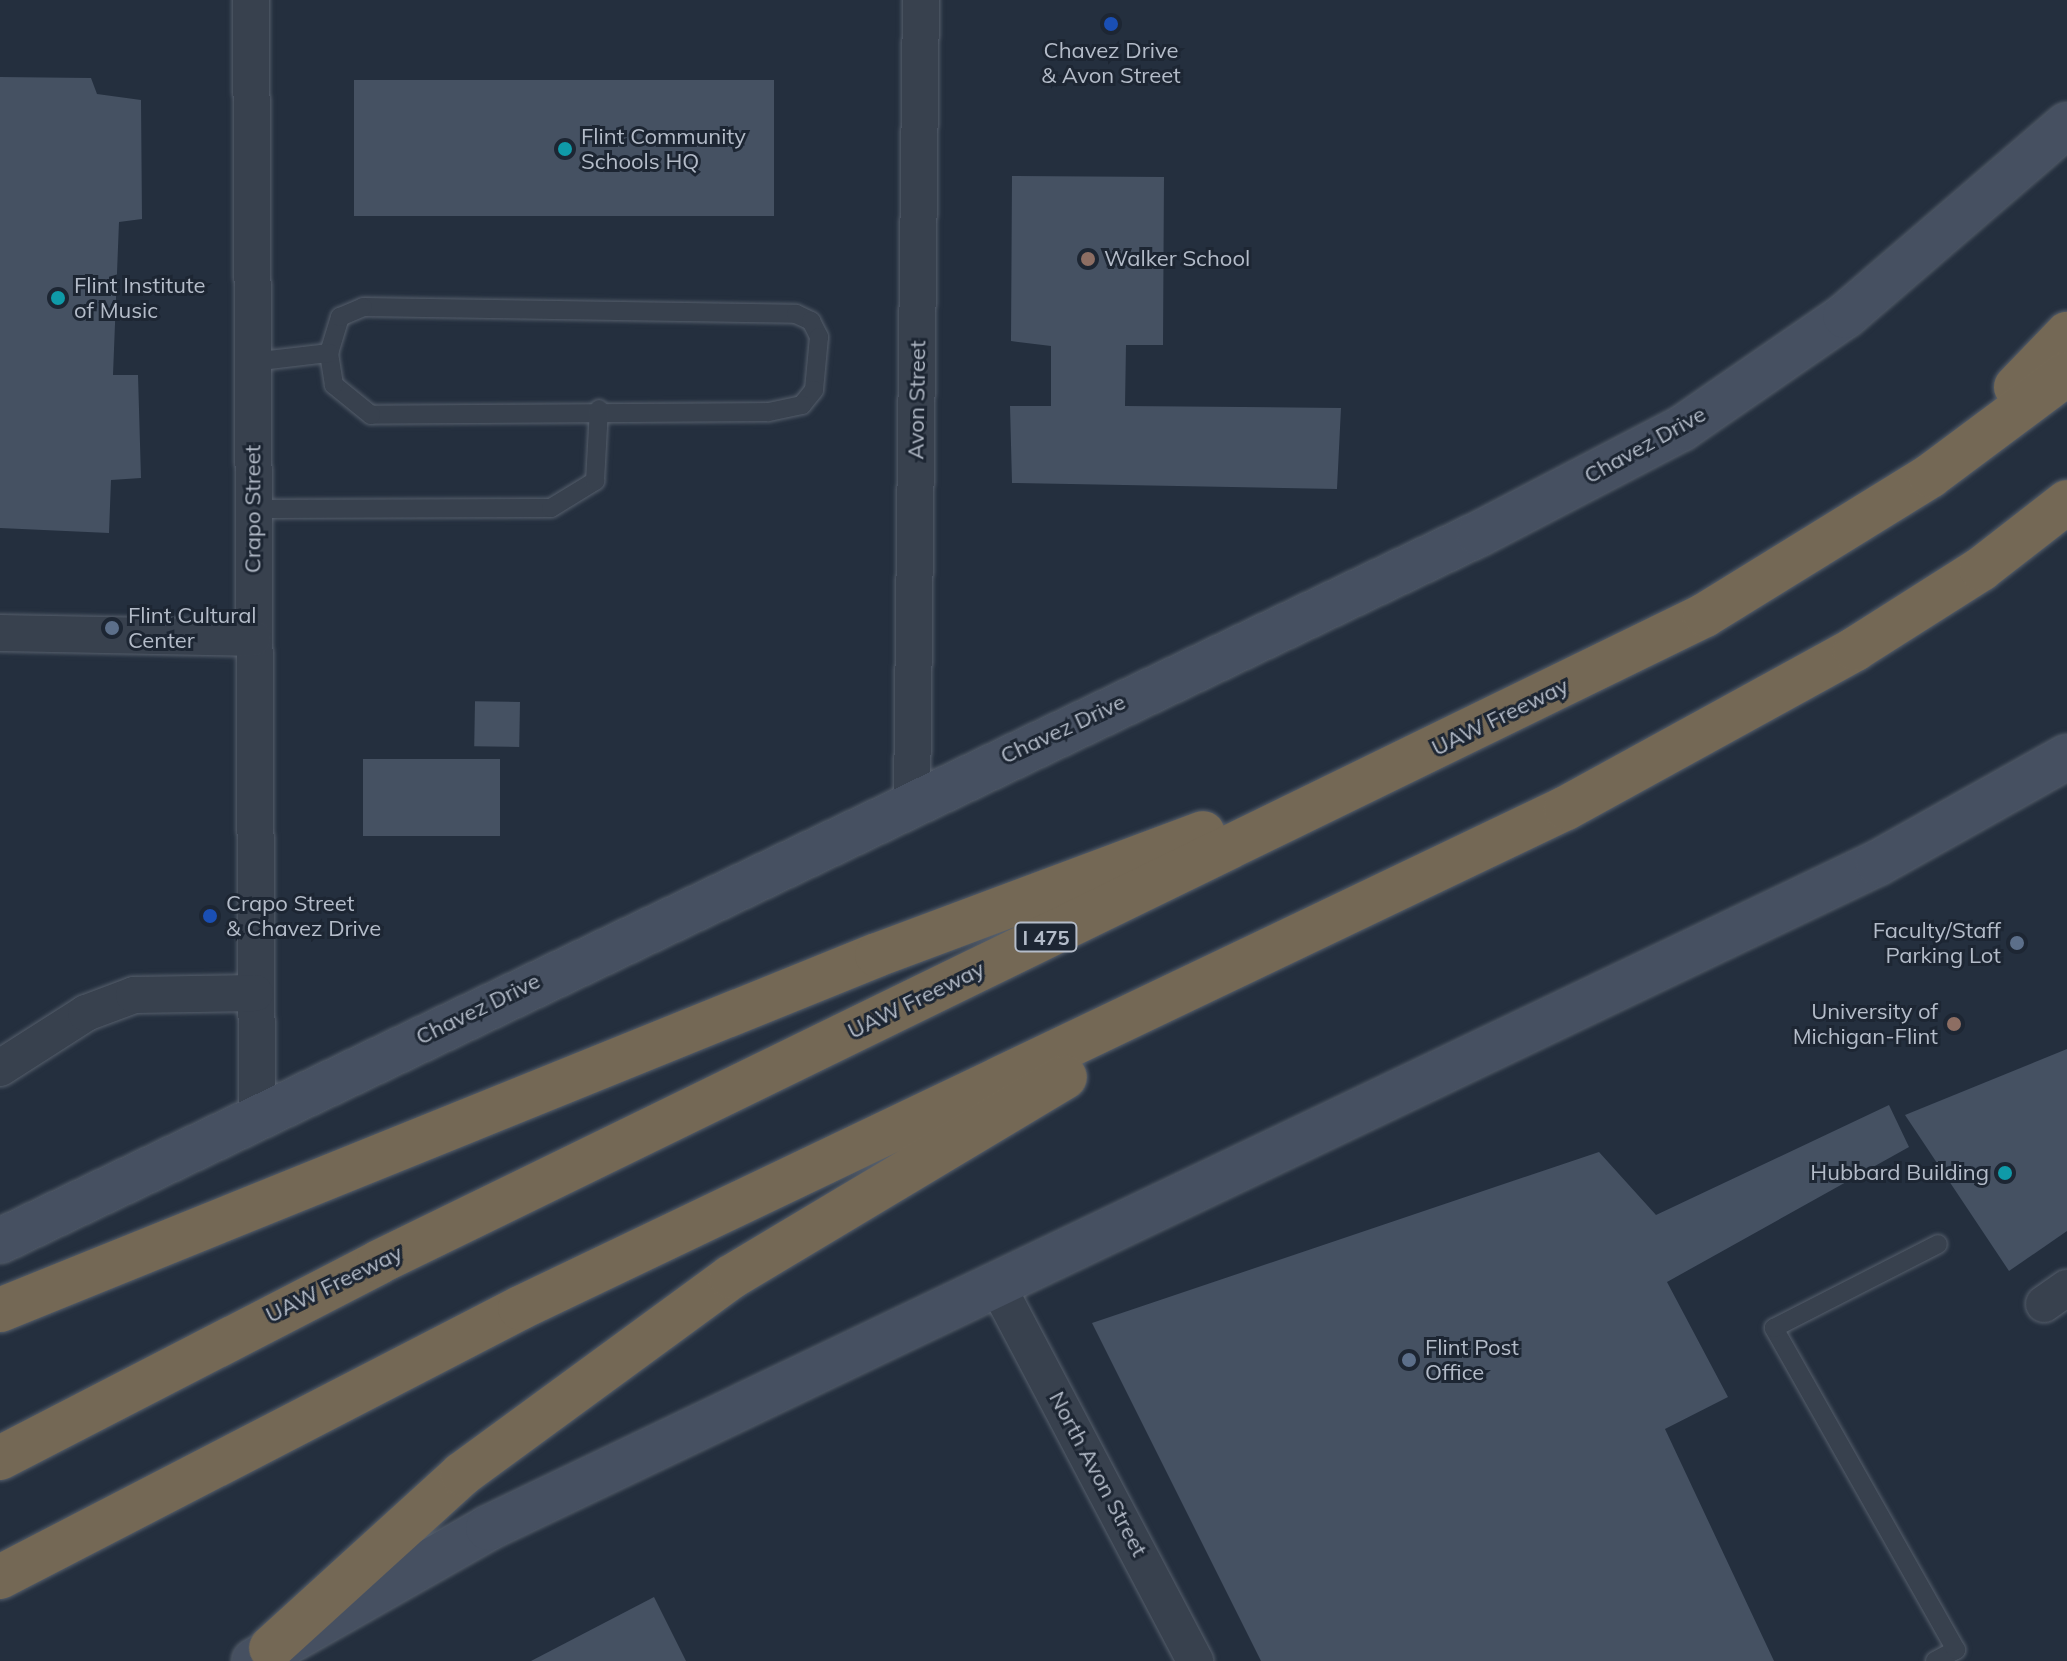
<!DOCTYPE html>
<style>
body{margin:0}
#map{position:relative;width:2067px;height:1661px;overflow:hidden;background:#242f3e;font-family:Mulish,sans-serif}
div>[style]{position:absolute}
.building>*{inset:0;background:#455162;transform-origin:0 0}
.roads{filter:drop-shadow(0 0 2px #565f6c) drop-shadow(0 0 2px #565f6c)}
.service>*{height:18px;margin:-9px;padding:0 9px;transform-origin:9px;border-radius:9px;background:#38414e}
.minor>*{height:36px;margin:-18px;padding:0 18px;transform-origin:18px;border-radius:18px;background:#38414e}
.secondary>*{height:44px;margin:-22px;padding:0 22px;transform-origin:22px;border-radius:22px;background:#465061}
.motorway>*{height:44px;margin:-22px;padding:0 22px;transform-origin:22px;border-radius:22px;background:#746855}
.dots>*{width:22px;height:22px;translate:-50% -50%;box-sizing:border-box;border:4px solid #1d2633;border-radius:50%}
span{translate:-50% -50%;white-space:nowrap;text-align:center;line-height:1.15;-webkit-text-stroke:6px #1d2633;paint-order:stroke}
.shield-label span{padding:2px 6px;background:#1d2633;border:2px solid;border-radius:6px;-webkit-text-stroke-width:0}
.shield-label{font-size:20px;color:#b4bcc9;font-weight:700}
.poi-label{font-size:22px;color:#b4bcc9}
.left{translate:0 -50%;text-align:left}
.right{translate:-100% -50%;text-align:right}
.street-label{font-size:22px;color:#b4bcc9}
</style>
<div id="map">
<div class="building">
<i style="clip-path:polygon(0 77px,91px 78px,97px 94px,141px 100px,142px 219px,119px 222px,113px 375px,138px 375px,141px 478px,111px 480px,109px 533px,0 528px)"></i>
<i style="left:774px;top:80px;width:136px;height:420px;rotate:90deg"></i>
<i style="clip-path:polygon(1012px 176px,1164px 177px,1163px 345px,1126px 345px,1125px 406px,1341px 408px,1337px 489px,1012px 483px,1010px 406px,1051px 406px,1051px 346px,1011px 341px)"></i>
<i style="left:520px;top:702px;width:45px;height:45px;rotate:91deg"></i>
<i style="left:363px;top:759px;width:137px;height:77px"></i>
<i style="clip-path:polygon(2067px 1049px,2067px 1231px,2009px 1271px,1905px 1115px)"></i>
<i style="clip-path:polygon(1889px 1105px,1909px 1147px,1667px 1282px,1728px 1397px,1665px 1429px,1774px 1661px,1261px 1661px,1092px 1323px,1599px 1152px,1656px 1215px)"></i>
<i style="clip-path:polygon(654px 1597px,686px 1661px,531px 1661px)"></i>
</div>
<div class="roads">
<div class="service">
<i style="left:363px;top:307px;width:433px;rotate:0.9deg"></i>
<i style="left:796px;top:314px;width:17px;rotate:25deg"></i>
<i style="left:811px;top:321px;width:18px;rotate:63deg"></i>
<i style="left:819px;top:337px;width:53px;rotate:95.4deg"></i>
<i style="left:814px;top:390px;width:19px;rotate:129deg"></i>
<i style="left:802px;top:405px;width:35px;rotate:168deg"></i>
<i style="left:768px;top:412px;width:397px;rotate:179.6deg"></i>
<i style="left:371px;top:415px;width:48px;rotate:-141deg"></i>
<i style="left:334px;top:385px;width:32px;rotate:-99deg"></i>
<i style="left:329px;top:353px;width:38px;rotate:-73deg"></i>
<i style="left:340px;top:317px;width:25px;rotate:-23deg"></i>
<i style="left:252px;top:362px;width:78px;rotate:-6.7deg"></i>
<i style="left:253px;top:509px;width:298px;rotate:-0.2deg"></i>
<i style="left:551px;top:508px;width:52px;rotate:-31.5deg"></i>
<i style="left:595px;top:481px;width:72px;rotate:-86.8deg"></i>
<i style="left:1935px;top:1661px;width:24px;rotate:-28deg"></i>
<i style="left:1956px;top:1650px;width:370px;rotate:-119.5deg"></i>
<i style="left:1774px;top:1328px;width:184px;rotate:-27.1deg"></i>
</div>
<div class="minor">
<i style="left:251px;top:0;width:1115px;rotate:89.69deg"></i>
<i style="left:0;top:633px;width:253px;rotate:1.1deg"></i>
<i style="left:912px;top:801px;width:801px;rotate:-89.36deg"></i>
<i style="left:0;top:1068px;width:102px;rotate:-32.6deg"></i>
<i style="left:86px;top:1013px;width:51px;rotate:-20.6deg"></i>
<i style="left:134px;top:995px;width:121px;rotate:-0.9deg"></i>
<i style="left:998px;top:1287px;width:423px;rotate:62.2deg"></i>
<i style="left:2044px;top:1304px;width:28px;rotate:-35deg"></i>
</div>
<div class="secondary">
<i style="left:0;top:1241px;width:1639px;rotate:-25.55deg"></i>
<i style="left:1479px;top:534px;width:228px;rotate:-27.5deg"></i>
<i style="left:1681px;top:429px;width:199px;rotate:-34.6deg"></i>
<i style="left:1845px;top:316px;width:293px;rotate:-40.7deg"></i>
<i style="left:254px;top:1661px;width:269px;rotate:-29.6deg"></i>
<i style="left:488px;top:1528px;width:1541px;rotate:-25.57deg"></i>
<i style="left:1878px;top:863px;width:217px;rotate:-29.3deg"></i>
</div>
<div class="motorway">
<i style="left:2016px;top:387px;width:74px;rotate:-46.1deg"></i>
<i style="left:0;top:1310px;width:946px;rotate:-22.04deg"></i>
<i style="left:877px;top:955px;width:348px;rotate:-20.5deg"></i>
<i style="left:0;top:1458px;width:427px;rotate:-27.3deg"></i>
<i style="left:379px;top:1262px;width:1475px;rotate:-26.01deg"></i>
<i style="left:1705px;top:615px;width:264px;rotate:-31.7deg"></i>
<i style="left:1930px;top:476px;width:171px;rotate:-36.7deg"></i>
<i style="left:0;top:1577px;width:585px;rotate:-27.35deg"></i>
<i style="left:520px;top:1308px;width:1159px;rotate:-25.55deg"></i>
<i style="left:1566px;top:808px;width:330px;rotate:-28.8deg"></i>
<i style="left:1855px;top:649px;width:149px;rotate:-32.4deg"></i>
<i style="left:1981px;top:569px;width:109px;rotate:-37.9deg"></i>
<i style="left:271px;top:1648px;width:258px;rotate:-42.3deg"></i>
<i style="left:462px;top:1474px;width:333px;rotate:-36.2deg"></i>
<i style="left:731px;top:1277px;width:389px;rotate:-30.9deg"></i>
</div>
</div>
<div class="dots">
<i style="left:1111px;top:24px;background:#1a4fb4"></i>
<i style="left:565px;top:149px;background:#0f9aa8"></i>
<i style="left:1088px;top:259px;background:#8d6e63"></i>
<i style="left:58px;top:298px;background:#0f9aa8"></i>
<i style="left:112px;top:628px;background:#5c6f8a"></i>
<i style="left:210px;top:916px;background:#1a4fb4"></i>
<i style="left:2017px;top:943px;background:#5c6f8a"></i>
<i style="left:1954px;top:1024px;background:#8d6e63"></i>
<i style="left:2005px;top:1173px;background:#0f9aa8"></i>
<i style="left:1409px;top:1360px;background:#5c6f8a"></i>
</div>
<div class="shield-label">
<span style="left:1046px;top:937px">I 475</span>
</div>
<div class="poi-label">
<span style="left:1111px;top:63px">Chavez Drive<br>&amp; Avon Street</span>
<span class="left" style="left:581px;top:149px">Flint Community<br>Schools HQ</span>
<span class="left" style="left:1104px;top:259px">Walker School</span>
<span class="left" style="left:74px;top:298px">Flint Institute<br>of Music</span>
<span class="left" style="left:128px;top:628px">Flint Cultural<br>Center</span>
<span class="left" style="left:226px;top:916px">Crapo Street<br>&amp; Chavez Drive</span>
<span class="right" style="left:2001px;top:943px">Faculty/Staff<br>Parking Lot</span>
<span class="right" style="left:1938px;top:1024px">University of<br>Michigan-Flint</span>
<span class="right" style="left:1989px;top:1173px">Hubbard Building</span>
<span class="left" style="left:1425px;top:1360px">Flint Post<br>Office</span>
</div>
<div class="street-label">
<span style="left:917px;top:400px;rotate:-89deg">Avon Street</span>
<span style="left:1645px;top:445px;rotate:-29deg">Chavez Drive</span>
<span style="left:253px;top:509px;rotate:-90deg">Crapo Street</span>
<span style="left:1500px;top:717px;rotate:-26deg">UAW Freeway</span>
<span style="left:1063px;top:729px;rotate:-25deg">Chavez Drive</span>
<span style="left:916px;top:1000px;rotate:-26deg">UAW Freeway</span>
<span style="left:478px;top:1009px;rotate:-26deg">Chavez Drive</span>
<span style="left:334px;top:1284px;rotate:-26deg">UAW Freeway</span>
<span style="left:1098px;top:1474px;rotate:62deg">North Avon Street</span>
</div>
</div>
